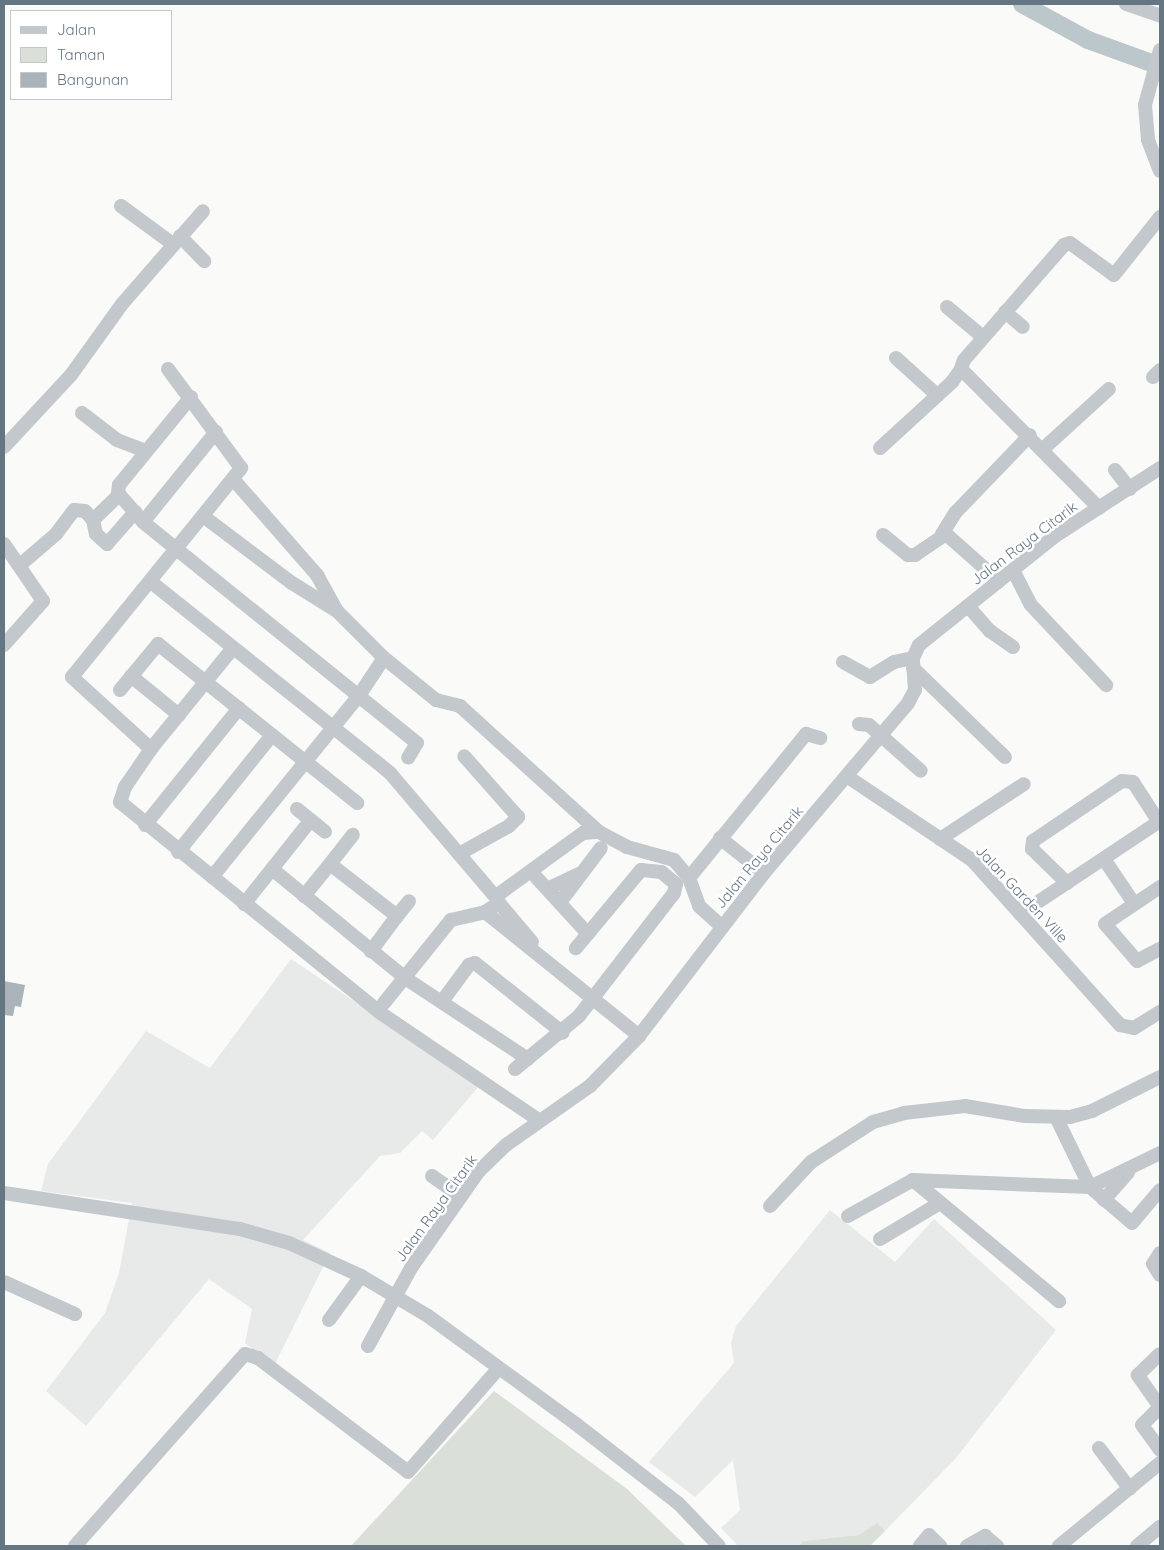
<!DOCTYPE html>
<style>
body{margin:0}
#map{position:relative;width:1164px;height:1550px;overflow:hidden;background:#fafaf8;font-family:Quicksand,sans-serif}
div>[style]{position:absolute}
.built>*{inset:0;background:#e8e9e9}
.green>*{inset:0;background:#dadfd7}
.river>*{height:18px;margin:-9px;padding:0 9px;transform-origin:9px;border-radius:9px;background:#bbc7cb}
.building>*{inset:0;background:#aab3b9}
.minor>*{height:14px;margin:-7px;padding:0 7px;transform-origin:7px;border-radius:7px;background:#c3c8cc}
span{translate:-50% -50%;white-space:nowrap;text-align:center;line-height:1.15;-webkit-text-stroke:5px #fff;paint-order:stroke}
.street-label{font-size:15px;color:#657683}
.frame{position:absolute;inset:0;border:5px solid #657683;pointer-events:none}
.legend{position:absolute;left:10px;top:10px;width:162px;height:90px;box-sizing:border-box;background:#fff;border:1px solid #c1c8cd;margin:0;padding:6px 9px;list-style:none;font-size:15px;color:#657683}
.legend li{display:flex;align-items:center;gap:10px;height:25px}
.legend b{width:25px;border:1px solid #c1c8cd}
</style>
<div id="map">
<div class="built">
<i style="clip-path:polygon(291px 959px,480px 1085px,433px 1140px,422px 1131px,400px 1153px,380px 1156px,303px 1240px,330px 1253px,274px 1366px,245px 1343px,252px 1309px,209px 1279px,86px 1426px,46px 1391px,105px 1313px,119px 1273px,132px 1203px,41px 1191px,48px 1164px,146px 1031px,210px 1068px)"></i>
<i style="clip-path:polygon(830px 1210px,895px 1262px,934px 1219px,1056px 1330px,956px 1458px,885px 1531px,877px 1523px,859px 1535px,803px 1541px,799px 1546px,738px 1546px,721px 1528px,740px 1510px,733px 1460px,695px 1497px,649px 1462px,734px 1363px,731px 1343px,736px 1326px)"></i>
</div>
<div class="green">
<i style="clip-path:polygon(494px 1391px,627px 1489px,686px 1546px,351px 1546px)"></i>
<i style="clip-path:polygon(877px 1523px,885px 1531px,870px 1546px,799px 1546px,803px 1541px,859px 1535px)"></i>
</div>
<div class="river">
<i style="left:1022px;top:4px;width:75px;rotate:28.6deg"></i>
<i style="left:1088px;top:40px;width:77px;rotate:19.9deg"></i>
</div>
<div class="building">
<i style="clip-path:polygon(4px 981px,25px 985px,21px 1007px,15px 1006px,13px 1016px,4px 1015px)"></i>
</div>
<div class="minor">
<i style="left:1126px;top:4px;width:36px;rotate:19deg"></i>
<i style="left:1160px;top:50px;width:57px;rotate:105.3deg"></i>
<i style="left:1145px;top:105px;width:35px;rotate:85deg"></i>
<i style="left:1148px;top:140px;width:33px;rotate:69deg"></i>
<i style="left:121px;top:206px;width:64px;rotate:36.2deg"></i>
<i style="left:180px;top:236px;width:35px;rotate:46deg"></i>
<i style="left:947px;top:307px;width:47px;rotate:39.8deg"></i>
<i style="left:1005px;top:312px;width:23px;rotate:40deg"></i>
<i style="left:896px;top:358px;width:55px;rotate:42.1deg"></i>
<i style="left:1153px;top:377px;width:10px;rotate:-45deg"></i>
<i style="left:191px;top:397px;width:114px;rotate:129.3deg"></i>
<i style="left:119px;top:485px;width:8px;rotate:97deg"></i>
<i style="left:118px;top:493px;width:38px;rotate:49deg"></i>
<i style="left:143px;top:522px;width:352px;rotate:38.9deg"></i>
<i style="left:417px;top:743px;width:17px;rotate:121deg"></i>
<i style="left:82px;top:413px;width:44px;rotate:37.6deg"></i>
<i style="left:117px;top:440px;width:31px;rotate:21deg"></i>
<i style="left:4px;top:447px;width:98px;rotate:-47.1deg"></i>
<i style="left:71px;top:375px;width:87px;rotate:-54.3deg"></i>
<i style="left:122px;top:304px;width:123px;rotate:-48.9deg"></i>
<i style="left:880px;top:448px;width:98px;rotate:-42.5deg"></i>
<i style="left:952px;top:382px;width:16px;rotate:-55deg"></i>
<i style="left:1043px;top:449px;width:89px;rotate:-42.3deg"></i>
<i style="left:1115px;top:470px;width:24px;rotate:52deg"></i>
<i style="left:233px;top:479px;width:128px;rotate:48.8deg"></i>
<i style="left:317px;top:575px;width:41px;rotate:60.9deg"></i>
<i style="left:1099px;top:508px;width:196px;rotate:-134.8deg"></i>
<i style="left:961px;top:369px;width:9px;rotate:-72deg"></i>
<i style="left:964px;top:360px;width:152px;rotate:-49deg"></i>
<i style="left:1064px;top:245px;width:6px;rotate:-18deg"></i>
<i style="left:1070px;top:243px;width:54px;rotate:36deg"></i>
<i style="left:1114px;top:275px;width:74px;rotate:-51.6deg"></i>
<i style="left:203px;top:516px;width:111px;rotate:37deg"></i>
<i style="left:292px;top:583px;width:53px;rotate:31.9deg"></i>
<i style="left:337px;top:611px;width:66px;rotate:45deg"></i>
<i style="left:384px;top:658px;width:67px;rotate:38.9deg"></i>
<i style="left:436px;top:700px;width:25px;rotate:14deg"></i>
<i style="left:460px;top:706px;width:188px;rotate:42.2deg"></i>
<i style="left:93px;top:520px;width:14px;rotate:78deg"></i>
<i style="left:96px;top:534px;width:15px;rotate:42deg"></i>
<i style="left:107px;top:544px;width:43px;rotate:-48.8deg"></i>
<i style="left:143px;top:522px;width:116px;rotate:-51deg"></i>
<i style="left:942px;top:534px;width:25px;rotate:-58deg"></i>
<i style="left:955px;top:513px;width:108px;rotate:-46.1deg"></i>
<i style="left:883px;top:535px;width:32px;rotate:39deg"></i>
<i style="left:908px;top:555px;width:7px"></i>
<i style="left:915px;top:555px;width:37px;rotate:-34deg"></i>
<i style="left:946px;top:534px;width:71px;rotate:41.6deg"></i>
<i style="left:4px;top:544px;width:69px;rotate:55.6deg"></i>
<i style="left:43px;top:601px;width:59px;rotate:131.6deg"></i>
<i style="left:20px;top:565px;width:48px;rotate:-40.7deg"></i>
<i style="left:56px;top:534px;width:30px;rotate:-53deg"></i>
<i style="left:74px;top:510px;width:11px;rotate:5deg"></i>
<i style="left:85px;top:511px;width:12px;rotate:48deg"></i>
<i style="left:93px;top:520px;width:37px;rotate:-44deg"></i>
<i style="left:1013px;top:570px;width:39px;rotate:63deg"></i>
<i style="left:1031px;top:605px;width:110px;rotate:46.8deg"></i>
<i style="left:151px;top:582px;width:306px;rotate:38.6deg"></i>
<i style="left:390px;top:773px;width:159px;rotate:49.6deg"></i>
<i style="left:493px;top:894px;width:6px"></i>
<i style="left:499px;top:894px;width:104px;rotate:-36deg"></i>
<i style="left:583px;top:833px;width:16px;rotate:-4deg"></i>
<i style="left:599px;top:832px;width:32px;rotate:28deg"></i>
<i style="left:627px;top:847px;width:49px;rotate:15.5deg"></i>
<i style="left:674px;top:860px;width:23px;rotate:50deg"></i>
<i style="left:689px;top:878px;width:30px;rotate:70deg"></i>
<i style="left:699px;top:906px;width:31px;rotate:42deg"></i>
<i style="left:968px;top:606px;width:33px;rotate:49deg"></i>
<i style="left:990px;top:631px;width:28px;rotate:35deg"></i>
<i style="left:233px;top:648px;width:130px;rotate:129.1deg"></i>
<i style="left:151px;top:749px;width:46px;rotate:124.4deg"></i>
<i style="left:125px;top:787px;width:16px;rotate:108deg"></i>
<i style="left:120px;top:802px;width:333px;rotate:39deg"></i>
<i style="left:379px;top:1012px;width:194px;rotate:34.1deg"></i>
<i style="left:843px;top:662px;width:31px;rotate:29deg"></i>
<i style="left:870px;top:677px;width:28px;rotate:-32deg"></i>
<i style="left:894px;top:662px;width:19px;rotate:-12deg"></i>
<i style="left:913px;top:668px;width:128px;rotate:44.1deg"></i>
<i style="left:131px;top:676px;width:62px;rotate:39.1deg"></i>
<i style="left:120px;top:690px;width:60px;rotate:-50.4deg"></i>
<i style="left:158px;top:644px;width:255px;rotate:38.6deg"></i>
<i style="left:859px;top:724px;width:10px;rotate:6deg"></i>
<i style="left:869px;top:725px;width:69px;rotate:41.5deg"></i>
<i style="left:151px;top:749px;width:107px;rotate:-137.7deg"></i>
<i style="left:72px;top:677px;width:269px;rotate:-51deg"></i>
<i style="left:241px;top:468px;width:123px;rotate:-126.4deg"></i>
<i style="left:848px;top:777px;width:149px;rotate:33.8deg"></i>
<i style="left:972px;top:860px;width:222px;rotate:48.1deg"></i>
<i style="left:1120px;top:1025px;width:14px;rotate:12deg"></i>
<i style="left:1134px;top:1028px;width:31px;rotate:-32deg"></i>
<i style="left:297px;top:809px;width:36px;rotate:39deg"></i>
<i style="left:145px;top:825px;width:150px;rotate:-51.2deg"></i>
<i style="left:720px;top:838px;width:56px;rotate:38.5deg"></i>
<i style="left:940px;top:839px;width:100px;rotate:-33.2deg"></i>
<i style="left:178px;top:852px;width:150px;rotate:-51.2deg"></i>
<i style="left:459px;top:854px;width:57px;rotate:-29.2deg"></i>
<i style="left:509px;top:826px;width:13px;rotate:-45deg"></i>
<i style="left:518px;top:817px;width:81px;rotate:-131.5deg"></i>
<i style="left:1104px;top:859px;width:52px;rotate:56deg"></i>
<i style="left:330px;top:864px;width:37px;rotate:-52deg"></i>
<i style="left:272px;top:869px;width:172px;rotate:39.3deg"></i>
<i style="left:405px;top:978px;width:147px;rotate:33.4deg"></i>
<i style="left:212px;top:877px;width:235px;rotate:-51deg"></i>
<i style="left:360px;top:694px;width:43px;rotate:-56.3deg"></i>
<i style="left:536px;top:877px;width:77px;rotate:47.6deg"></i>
<i style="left:689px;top:878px;width:186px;rotate:-50.9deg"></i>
<i style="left:806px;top:734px;width:15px;rotate:16deg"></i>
<i style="left:1067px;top:883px;width:49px;rotate:-135.8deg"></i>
<i style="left:1032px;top:849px;width:8px;rotate:-83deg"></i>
<i style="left:1033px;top:841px;width:107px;rotate:-34deg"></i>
<i style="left:1122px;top:781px;width:11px;rotate:5deg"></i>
<i style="left:1133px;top:782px;width:48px;rotate:57deg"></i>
<i style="left:1160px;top:887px;width:66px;rotate:146.1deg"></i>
<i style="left:1105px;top:924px;width:49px;rotate:49.1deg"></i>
<i style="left:1137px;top:961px;width:26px;rotate:-28deg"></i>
<i style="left:547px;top:889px;width:38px;rotate:-25deg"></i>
<i style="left:304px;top:896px;width:41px;rotate:-50.9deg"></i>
<i style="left:330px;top:864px;width:85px;rotate:37.8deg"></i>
<i style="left:397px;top:916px;width:44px;rotate:126.6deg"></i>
<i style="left:561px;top:901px;width:66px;rotate:-53deg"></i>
<i style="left:244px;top:904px;width:106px;rotate:-51.5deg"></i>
<i style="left:485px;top:912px;width:17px;rotate:-33deg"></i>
<i style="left:499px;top:903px;width:51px;rotate:49.8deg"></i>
<i style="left:1020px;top:914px;width:168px;rotate:-33.6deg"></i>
<i style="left:397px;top:916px;width:19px;rotate:-51deg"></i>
<i style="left:443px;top:1000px;width:44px;rotate:-53.4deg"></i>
<i style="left:469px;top:965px;width:6px;rotate:-18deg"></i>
<i style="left:475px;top:963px;width:112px;rotate:38.5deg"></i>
<i style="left:384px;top:1003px;width:107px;rotate:-51.1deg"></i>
<i style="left:451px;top:920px;width:35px;rotate:-13deg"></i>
<i style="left:485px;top:912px;width:198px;rotate:38.8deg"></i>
<i style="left:515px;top:1069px;width:83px;rotate:-39.6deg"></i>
<i style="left:579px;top:1016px;width:155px;rotate:-52.3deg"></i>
<i style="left:674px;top:893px;width:9px;rotate:-77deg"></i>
<i style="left:676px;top:884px;width:19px;rotate:-141deg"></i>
<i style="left:661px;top:872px;width:20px;rotate:-174deg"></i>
<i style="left:641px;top:870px;width:102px;rotate:129.8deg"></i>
<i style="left:1057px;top:1119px;width:76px;rotate:64.1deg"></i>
<i style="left:1090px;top:1187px;width:55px;rotate:40.6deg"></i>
<i style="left:1132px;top:1223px;width:43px;rotate:-49.7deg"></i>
<i style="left:432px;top:1176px;width:35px;rotate:35deg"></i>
<i style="left:913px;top:1180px;width:190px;rotate:39.7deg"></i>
<i style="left:4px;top:1193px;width:239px;rotate:8.7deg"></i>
<i style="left:240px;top:1229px;width:51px;rotate:15.9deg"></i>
<i style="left:289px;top:1243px;width:79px;rotate:24.6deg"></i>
<i style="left:361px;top:1276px;width:78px;rotate:30.8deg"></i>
<i style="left:428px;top:1316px;width:183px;rotate:36.1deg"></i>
<i style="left:576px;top:1424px;width:130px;rotate:37.8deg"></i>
<i style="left:679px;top:1504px;width:58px;rotate:46.4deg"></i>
<i style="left:1104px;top:1200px;width:37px;rotate:-49deg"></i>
<i style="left:770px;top:1206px;width:60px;rotate:-47deg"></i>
<i style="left:811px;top:1162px;width:74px;rotate:-32.8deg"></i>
<i style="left:873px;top:1122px;width:32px;rotate:-16deg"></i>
<i style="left:904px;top:1113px;width:61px;rotate:-6.5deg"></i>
<i style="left:965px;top:1106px;width:61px;rotate:9.5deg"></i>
<i style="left:1025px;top:1116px;width:45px;rotate:1.3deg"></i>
<i style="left:1070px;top:1117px;width:23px;rotate:-15deg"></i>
<i style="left:1092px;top:1111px;width:76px;rotate:-26.6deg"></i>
<i style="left:848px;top:1216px;width:74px;rotate:-29deg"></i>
<i style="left:913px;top:1180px;width:177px;rotate:2.3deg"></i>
<i style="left:1090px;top:1187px;width:78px;rotate:-25.9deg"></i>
<i style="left:880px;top:1239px;width:70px;rotate:-31deg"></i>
<i style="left:1160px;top:1253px;width:13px;rotate:122deg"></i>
<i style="left:1153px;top:1264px;width:13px;rotate:58deg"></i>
<i style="left:4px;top:1282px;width:78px;rotate:24.3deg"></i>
<i style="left:329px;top:1320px;width:54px;rotate:-54deg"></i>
<i style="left:368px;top:1346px;width:89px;rotate:-61.1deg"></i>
<i style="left:411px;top:1268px;width:118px;rotate:-55deg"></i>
<i style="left:479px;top:1171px;width:37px;rotate:-44deg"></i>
<i style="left:506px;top:1145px;width:103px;rotate:-35.1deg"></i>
<i style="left:590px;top:1086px;width:70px;rotate:-45.6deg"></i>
<i style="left:639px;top:1036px;width:205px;rotate:-52.5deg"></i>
<i style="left:764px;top:873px;width:223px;rotate:-49.7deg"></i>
<i style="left:908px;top:703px;width:15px;rotate:-62deg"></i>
<i style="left:915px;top:690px;width:32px;rotate:-94deg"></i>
<i style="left:913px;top:658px;width:14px;rotate:-65deg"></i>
<i style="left:919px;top:645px;width:174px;rotate:-38.7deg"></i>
<i style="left:1055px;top:536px;width:125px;rotate:-32.9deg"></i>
<i style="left:1160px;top:1407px;width:39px;rotate:-125deg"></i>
<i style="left:1138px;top:1375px;width:30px;rotate:-44deg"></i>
<i style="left:1160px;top:1407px;width:25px;rotate:135deg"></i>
<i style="left:1142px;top:1425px;width:31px;rotate:54deg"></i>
<i style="left:1099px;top:1448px;width:51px;rotate:52.9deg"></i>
<i style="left:75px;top:1546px;width:256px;rotate:-48.5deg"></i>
<i style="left:245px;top:1354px;width:14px;rotate:17deg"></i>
<i style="left:258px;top:1358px;width:188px;rotate:37.2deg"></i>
<i style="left:408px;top:1472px;width:138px;rotate:-48.8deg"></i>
<i style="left:920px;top:1546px;width:14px;rotate:-51deg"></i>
<i style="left:929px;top:1535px;width:16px;rotate:45deg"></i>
<i style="left:967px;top:1546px;width:21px;rotate:-29deg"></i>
<i style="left:985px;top:1536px;width:16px;rotate:40deg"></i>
<i style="left:1059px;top:1546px;width:131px;rotate:-39.4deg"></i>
<i style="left:1137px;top:1546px;width:30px;rotate:-40deg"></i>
</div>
<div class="street-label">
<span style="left:1024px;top:543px;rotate:-37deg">Jalan Raya Citarik</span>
<span style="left:759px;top:857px;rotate:-50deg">Jalan Raya Citarik</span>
<span style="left:1022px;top:894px;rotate:47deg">Jalan Garden Ville</span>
<span style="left:436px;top:1208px;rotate:-54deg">Jalan Raya Citarik</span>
</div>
<div class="frame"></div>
<ul class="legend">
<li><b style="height:6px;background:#c3c8cc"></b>Jalan</li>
<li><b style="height:14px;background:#dadfd7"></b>Taman</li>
<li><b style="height:14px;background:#aab3b9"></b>Bangunan</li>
</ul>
</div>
